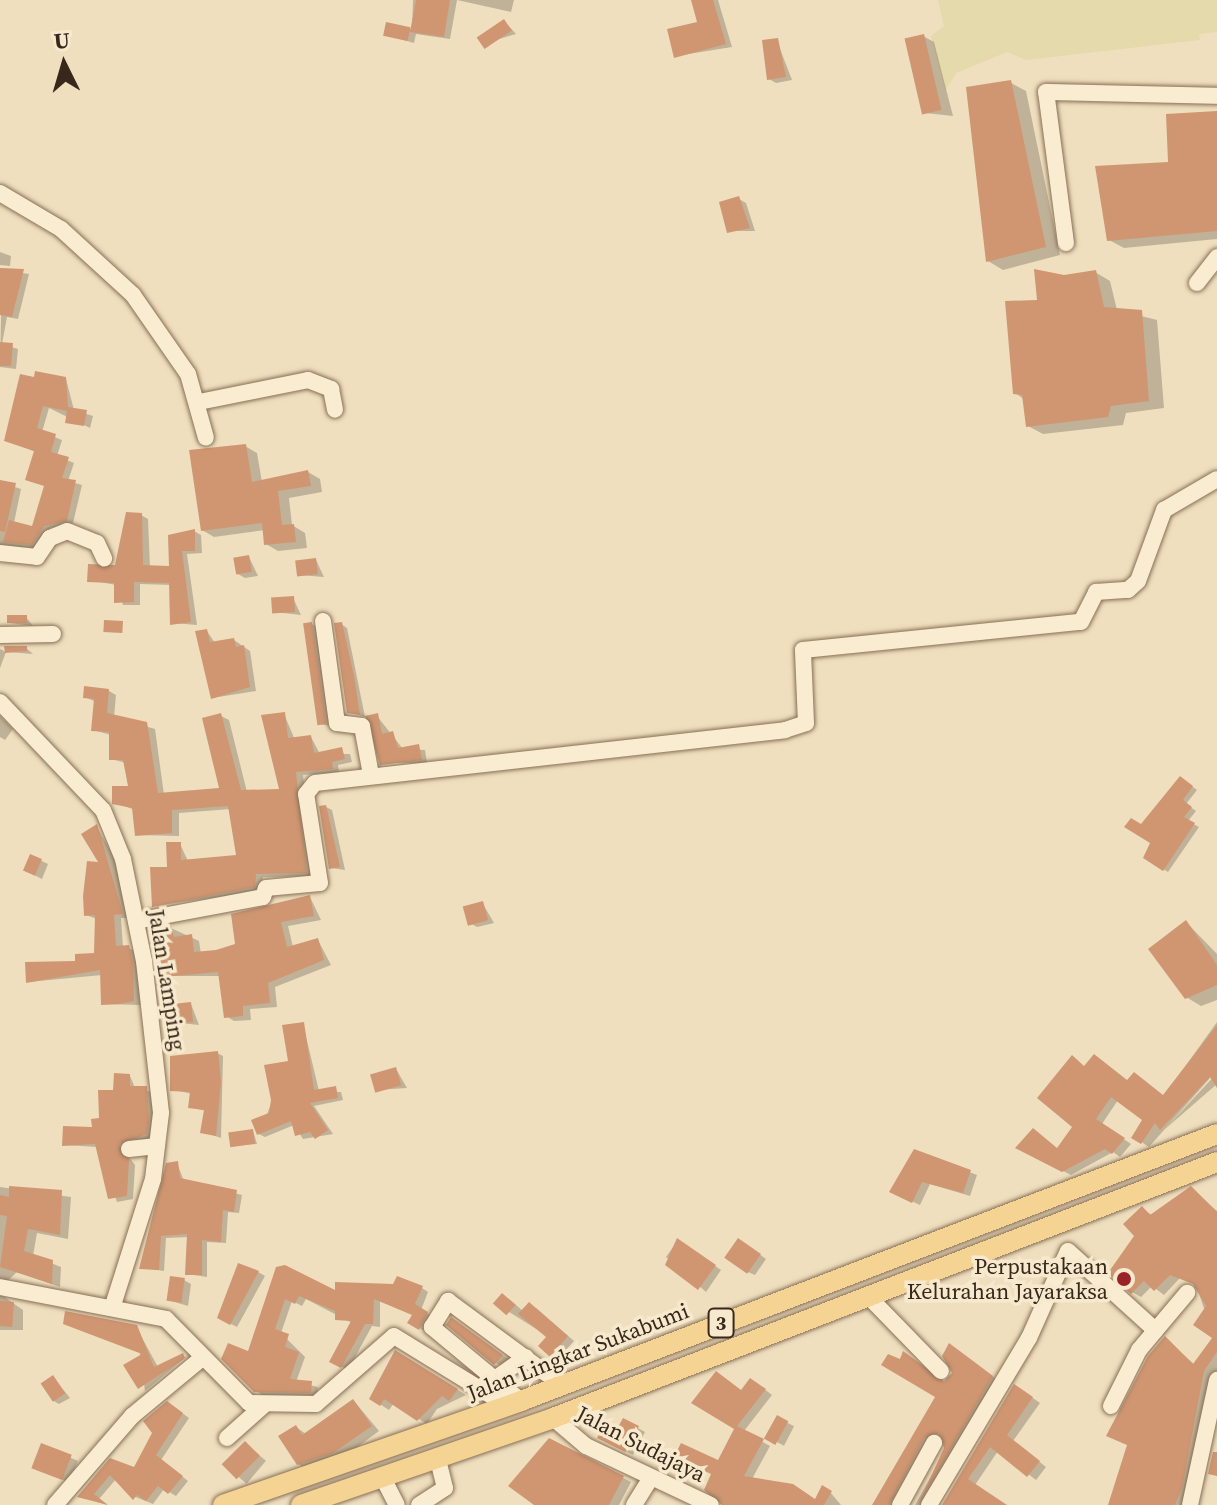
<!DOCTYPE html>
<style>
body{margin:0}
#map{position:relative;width:1217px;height:1505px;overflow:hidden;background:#efdfbe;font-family:"Source Serif 4",serif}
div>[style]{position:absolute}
.farmland>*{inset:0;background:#e5daab}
.shadow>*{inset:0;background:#0003;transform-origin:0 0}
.building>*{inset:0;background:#d09672;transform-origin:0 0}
.roads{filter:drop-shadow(0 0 2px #886f56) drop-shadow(0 0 2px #886f56)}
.minor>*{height:16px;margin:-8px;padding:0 8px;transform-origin:8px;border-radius:8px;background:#faecd1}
.major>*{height:20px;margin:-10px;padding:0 10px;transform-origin:10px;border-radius:10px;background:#f5d393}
.dots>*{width:22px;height:22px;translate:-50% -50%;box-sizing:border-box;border:4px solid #f7e9cd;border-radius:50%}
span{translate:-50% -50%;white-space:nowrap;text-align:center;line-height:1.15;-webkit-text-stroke:7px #f7e9cd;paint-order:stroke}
.shield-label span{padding:2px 6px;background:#f7e9cd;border:2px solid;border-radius:6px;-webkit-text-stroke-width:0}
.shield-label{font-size:20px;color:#37281b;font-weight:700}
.street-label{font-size:22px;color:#37281b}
.poi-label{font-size:22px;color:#37281b}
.right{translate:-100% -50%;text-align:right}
.north{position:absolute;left:24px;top:24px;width:80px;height:80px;-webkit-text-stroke:6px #f7e9cd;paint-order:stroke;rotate:355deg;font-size:22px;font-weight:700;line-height:32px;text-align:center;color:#37281b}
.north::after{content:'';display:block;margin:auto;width:28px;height:36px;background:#37281b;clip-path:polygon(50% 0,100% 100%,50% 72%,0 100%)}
</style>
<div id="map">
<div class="farmland">
<i style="clip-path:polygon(938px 0,1217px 0,1217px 32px,1199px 34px,1200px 40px,1026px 60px,1007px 52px,956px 73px,945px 91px,931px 36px,944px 26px)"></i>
</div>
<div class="shadow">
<i style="clip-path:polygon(413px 0,514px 0,511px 12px,457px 0,450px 39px,416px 34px,414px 43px,386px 35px,388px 24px,412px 29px)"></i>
<i style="clip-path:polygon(693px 0,718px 0,732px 47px,676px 56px,700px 24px)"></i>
<i style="clip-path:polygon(504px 21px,516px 34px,482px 44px)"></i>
<i style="clip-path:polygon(923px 36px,934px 42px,953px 116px,925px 113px)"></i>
<i style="clip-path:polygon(777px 41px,792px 80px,776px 83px,769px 79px)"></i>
<i style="clip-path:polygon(1011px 83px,1026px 91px,1060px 255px,1003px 270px,988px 261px)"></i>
<i style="clip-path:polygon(1217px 113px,1217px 239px,1124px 248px,1109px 240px)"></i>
<i style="clip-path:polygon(739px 199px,746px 203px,755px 231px,729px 231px)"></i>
<i style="clip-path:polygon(0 252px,11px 256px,10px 266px,0 265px)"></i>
<i style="clip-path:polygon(2px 270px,29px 274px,18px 319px,7px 317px,2px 344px,18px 349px,16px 369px,0 367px)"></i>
<i style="clip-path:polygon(1095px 272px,1110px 281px,1117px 310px,1157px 320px,1164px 408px,1126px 413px,1123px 425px,1043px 434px,1028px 426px,1024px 399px,1015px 393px,1039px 302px,1064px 277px)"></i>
<i style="clip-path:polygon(66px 379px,74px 410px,93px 416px,90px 428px,49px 408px,42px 432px,62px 440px,57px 456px,74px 463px,68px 481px,82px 485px,73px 523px,50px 528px,38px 548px,0 547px,0 482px,21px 489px,14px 523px,33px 529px,46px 486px,36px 452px,6px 440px)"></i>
<i style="clip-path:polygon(245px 446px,257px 453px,262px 482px,308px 472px,320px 479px,322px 492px,289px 498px,292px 525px,305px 533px,307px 548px,278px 551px,266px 544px,265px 530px,214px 537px,202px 530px)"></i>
<i style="clip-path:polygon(141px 515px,148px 519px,150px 567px,171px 568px,194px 531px,201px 535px,202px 553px,187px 554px,197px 625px,172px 623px,171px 585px,140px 584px,140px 605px,123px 605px,116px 585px,89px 580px,117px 568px)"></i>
<i style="clip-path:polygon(249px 557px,258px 576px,245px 578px,238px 574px)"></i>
<i style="clip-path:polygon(316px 560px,324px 577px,298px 575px)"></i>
<i style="clip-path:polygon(293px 598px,301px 615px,274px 612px)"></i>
<i style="clip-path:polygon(26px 617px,33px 626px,9px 623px)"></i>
<i style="clip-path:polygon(312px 624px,318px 628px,331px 726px,319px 724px)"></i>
<i style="clip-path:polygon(341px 624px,347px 628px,365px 717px,349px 712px)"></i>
<i style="clip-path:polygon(207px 631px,215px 643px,234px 640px,250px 651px,256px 691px,212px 698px)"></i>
<i style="clip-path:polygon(26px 648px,33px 654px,7px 652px)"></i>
<i style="clip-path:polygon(0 649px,6px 652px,0 668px)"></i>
<i style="clip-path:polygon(109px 691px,116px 695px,114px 717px,155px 729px,164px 795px,222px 790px,221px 716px,229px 720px,247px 792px,282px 791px,284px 714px,295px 740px,311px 737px,320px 754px,350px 754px,352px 762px,338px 765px,339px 772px,303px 775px,314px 876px,263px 877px,262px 891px,154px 906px,180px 844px,188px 861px,238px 856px,231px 809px,179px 813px,179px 836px,137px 835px,135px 810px,114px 802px,131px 788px,126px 763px,111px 759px,111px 735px,93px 730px,96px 702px,85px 697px)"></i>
<i style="clip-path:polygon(0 716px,13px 729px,5px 740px,0 737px)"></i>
<i style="clip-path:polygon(377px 716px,403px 749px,425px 750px,427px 763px,382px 763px)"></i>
<i style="clip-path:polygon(1185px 781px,1197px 790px,1186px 804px,1196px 811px,1188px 821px,1199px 827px,1168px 872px,1146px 858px,1153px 842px,1141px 826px)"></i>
<i style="clip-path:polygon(326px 807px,332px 810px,345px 870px,331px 868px)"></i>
<i style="clip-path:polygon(97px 827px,120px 868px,130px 918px,121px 918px,123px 947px,137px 951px,141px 1005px,103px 1004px,102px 975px,28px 982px,96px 955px,97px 919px,86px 915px,102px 865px)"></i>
<i style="clip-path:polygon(31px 856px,48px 864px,42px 879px,32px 874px)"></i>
<i style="clip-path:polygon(310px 897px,321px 920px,288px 926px,293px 947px,318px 940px,331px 965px,275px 987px,277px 1007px,250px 1009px,251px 1020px,234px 1021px,226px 1016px,220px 976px,164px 976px,171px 928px,199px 941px,201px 954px,237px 945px)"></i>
<i style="clip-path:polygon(483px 904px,494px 923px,477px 927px,470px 923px)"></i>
<i style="clip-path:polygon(1186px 922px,1217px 954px,1217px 1000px,1201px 1006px,1186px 997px)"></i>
<i style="clip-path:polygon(191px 1004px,199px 1025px,171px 1022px)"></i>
<i style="clip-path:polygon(1217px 1022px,1217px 1070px,1149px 1147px,1134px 1137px,1145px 1119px,1118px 1100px,1102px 1124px,1131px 1144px,1120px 1157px,1113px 1152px,1071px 1175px,1018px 1148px,1058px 1150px,1075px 1127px,1084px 1066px,1164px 1096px)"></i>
<i style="clip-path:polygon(303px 1024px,319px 1091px,341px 1092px,343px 1100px,314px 1106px,333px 1134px,303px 1139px,294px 1125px,265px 1137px,259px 1134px)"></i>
<i style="clip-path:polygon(217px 1053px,223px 1056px,221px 1138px,203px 1132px,206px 1111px,190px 1107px,192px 1094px,172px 1089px)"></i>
<i style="clip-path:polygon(396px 1069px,407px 1088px,377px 1090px)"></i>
<i style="clip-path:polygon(1217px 1073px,1217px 1084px,1164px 1130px)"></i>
<i style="clip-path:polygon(130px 1076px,135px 1088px,153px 1092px,153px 1137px,123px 1149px,135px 1165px,133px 1199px,117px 1202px,97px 1147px,64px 1145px,94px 1129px)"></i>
<i style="clip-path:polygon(253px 1131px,257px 1144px,231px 1146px)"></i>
<i style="clip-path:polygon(915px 1151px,977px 1175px,970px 1196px,930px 1184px,920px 1205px,898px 1195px)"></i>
<i style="clip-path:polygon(177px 1163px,184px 1181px,242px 1195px,239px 1213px,228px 1212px,226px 1243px,207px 1242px,207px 1277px,187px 1274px,189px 1237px,166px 1238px,164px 1271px,142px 1268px)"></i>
<i style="clip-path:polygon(0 1187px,71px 1197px,68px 1239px,37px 1233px,33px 1256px,61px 1267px,60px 1287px,17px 1272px,0 1288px)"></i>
<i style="clip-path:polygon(1191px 1188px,1217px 1211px,1217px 1375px,1189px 1505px,1110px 1505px,1165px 1339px,1195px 1365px,1214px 1338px,1196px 1285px,1180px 1278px,1164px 1295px,1152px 1286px,1141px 1297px,1132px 1292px,1142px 1208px,1153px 1216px)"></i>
<i style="clip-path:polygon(678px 1240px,721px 1270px,706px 1292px,666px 1257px)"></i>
<i style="clip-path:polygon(745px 1244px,766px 1259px,755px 1275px,748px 1272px)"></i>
<i style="clip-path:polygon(277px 1270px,337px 1293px,422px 1288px,428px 1292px,421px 1310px,434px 1317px,426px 1332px,410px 1322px,414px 1315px,380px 1301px,380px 1327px,372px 1326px,348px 1370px,332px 1361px,352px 1323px,306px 1299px,302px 1306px,292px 1301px,281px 1333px,305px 1357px,296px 1382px,318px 1387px,317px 1396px,262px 1395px,255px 1390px,249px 1354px)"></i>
<i style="clip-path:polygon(258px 1272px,265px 1276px,237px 1327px,219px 1318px)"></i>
<i style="clip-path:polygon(184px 1280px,191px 1284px,188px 1306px,168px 1300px)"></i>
<i style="clip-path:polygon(0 1294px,23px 1310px,23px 1330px,0 1330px)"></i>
<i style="clip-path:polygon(509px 1299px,523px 1311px,536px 1308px,574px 1341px,558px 1359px,549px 1337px,495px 1303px)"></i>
<i style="clip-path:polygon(462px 1326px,513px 1363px,506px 1369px,496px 1363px)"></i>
<i style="clip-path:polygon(136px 1327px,158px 1367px,186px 1357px,145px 1391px)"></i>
<i style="clip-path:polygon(958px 1350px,1000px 1382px,932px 1505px,915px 1505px,946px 1449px,943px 1439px,933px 1441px,899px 1505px,875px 1505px,954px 1373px)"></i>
<i style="clip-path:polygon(396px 1352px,466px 1395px,437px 1409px,427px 1424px,394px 1403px,389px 1410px,372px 1399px)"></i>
<i style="clip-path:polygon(53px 1377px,70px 1398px,59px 1404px,52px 1400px)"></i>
<i style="clip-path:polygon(759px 1385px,772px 1395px,744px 1431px,770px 1446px,752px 1479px,816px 1501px,830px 1492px,841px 1505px,722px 1505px,713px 1474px,697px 1467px,692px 1477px,680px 1471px,682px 1445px,719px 1463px,737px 1428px,694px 1403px)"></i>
<i style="clip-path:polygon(1023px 1391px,1040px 1403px,1013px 1441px,1046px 1467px,1036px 1480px,998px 1451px,975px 1485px,1005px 1505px,944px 1505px)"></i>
<i style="clip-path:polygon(354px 1401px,379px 1431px,352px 1451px,307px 1469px,298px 1464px,296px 1427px,306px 1434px)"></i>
<i style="clip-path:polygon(174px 1407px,189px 1418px,161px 1460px,188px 1481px,176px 1496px,164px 1489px,153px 1504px,133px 1496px,117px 1478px,99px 1499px,107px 1505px,80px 1496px,111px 1461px,135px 1469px)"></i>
<i style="left:778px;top:1418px;width:18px;height:22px;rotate:27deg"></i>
<i style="clip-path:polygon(624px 1420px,645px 1432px,633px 1455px,606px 1442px)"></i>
<i style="clip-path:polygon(550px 1440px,631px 1482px,619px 1505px,544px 1505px)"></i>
<i style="left:246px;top:1444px;width:26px;height:30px;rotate:40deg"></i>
<i style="clip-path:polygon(42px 1445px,78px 1461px,69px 1482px,40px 1471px)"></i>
</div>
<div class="building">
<i style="clip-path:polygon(416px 0,450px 0,444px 37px,410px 32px)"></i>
<i style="clip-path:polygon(691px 0,713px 0,726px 44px,674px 58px,667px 29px,697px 22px)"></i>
<i style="left:504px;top:19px;width:14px;height:33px;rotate:56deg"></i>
<i style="left:386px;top:22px;width:25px;height:14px;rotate:12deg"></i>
<i style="left:924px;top:34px;width:78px;height:20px;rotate:77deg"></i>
<i style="clip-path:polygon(778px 38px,786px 77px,767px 80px,762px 40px)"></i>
<i style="clip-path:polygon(1011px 80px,1046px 247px,986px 262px,966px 87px)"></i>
<i style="clip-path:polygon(1217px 111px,1217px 231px,1107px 241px,1095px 166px,1168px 162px,1166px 114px)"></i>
<i style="clip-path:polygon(739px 196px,750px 228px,727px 233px,719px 202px)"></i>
<i style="clip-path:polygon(0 268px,24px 269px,12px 317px,0 315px)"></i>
<i style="clip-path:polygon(1034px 269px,1064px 275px,1096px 270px,1104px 307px,1142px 310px,1149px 401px,1111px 406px,1108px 417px,1026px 427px,1022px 395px,1013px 394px,1005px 301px,1037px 300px)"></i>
<i style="clip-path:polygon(0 342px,13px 343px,11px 366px,0 366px)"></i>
<i style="clip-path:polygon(35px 371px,66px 377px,68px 407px,87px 410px,84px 426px,65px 423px,67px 411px,43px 406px,37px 428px,56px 434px,51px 452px,69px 457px,62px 478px,76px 480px,67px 521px,44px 526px,32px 545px,3px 542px,9px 520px,32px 526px,44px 486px,25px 480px,34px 451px,4px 441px,20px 374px,34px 377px)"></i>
<i style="clip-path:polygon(246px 444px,252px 482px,308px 470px,311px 486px,278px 491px,282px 525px,294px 524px,296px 542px,264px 545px,262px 523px,201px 531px,189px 450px)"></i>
<i style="clip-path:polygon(0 480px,16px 483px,5px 532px,0 531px)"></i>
<i style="clip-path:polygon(126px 512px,142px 513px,143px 565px,169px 566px,168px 535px,195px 529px,195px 551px,182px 551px,191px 622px,170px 625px,169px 583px,134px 582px,134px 602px,114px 603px,114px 583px,87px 582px,88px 564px,115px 565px)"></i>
<i style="left:249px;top:555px;width:17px;height:16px;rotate:80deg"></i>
<i style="left:316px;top:558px;width:16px;height:21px;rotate:83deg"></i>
<i style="left:294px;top:596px;width:16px;height:23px;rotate:86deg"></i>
<i style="left:27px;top:615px;width:8px;height:20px;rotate:90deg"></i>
<i style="left:104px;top:620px;width:19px;height:12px;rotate:3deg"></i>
<i style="left:312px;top:622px;width:103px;height:9px;rotate:82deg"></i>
<i style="clip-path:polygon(342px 622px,354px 676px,360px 715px,347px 713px,334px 623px)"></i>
<i style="clip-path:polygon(207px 629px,210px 642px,234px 638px,236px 647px,244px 645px,250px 687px,211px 699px,195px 631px)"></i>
<i style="clip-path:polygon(4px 646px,27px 646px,27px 651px,5px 653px)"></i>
<i style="clip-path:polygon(84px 686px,109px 689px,107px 713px,147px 722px,158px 793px,219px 788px,202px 718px,221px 713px,241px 790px,279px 789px,261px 715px,285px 712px,288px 738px,311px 735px,314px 753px,342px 747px,345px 759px,332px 762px,333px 769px,296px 772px,307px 873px,256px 874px,255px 887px,152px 907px,150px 867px,167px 867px,166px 842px,181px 842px,181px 860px,236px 855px,228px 806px,172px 810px,172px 833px,135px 836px,132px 808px,112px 804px,112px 786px,128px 786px,123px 760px,109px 760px,109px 732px,91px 731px,94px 699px,83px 698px)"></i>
<i style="clip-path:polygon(378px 713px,382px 734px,393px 731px,398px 748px,419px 744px,422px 760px,380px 765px,365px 716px)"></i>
<i style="clip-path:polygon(1180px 776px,1193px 786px,1183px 800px,1192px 807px,1184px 817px,1195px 823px,1163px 871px,1143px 858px,1150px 843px,1124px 827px,1131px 818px,1141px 824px)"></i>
<i style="clip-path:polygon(326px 805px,340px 867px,329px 869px,319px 806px)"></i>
<i style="clip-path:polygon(97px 824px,123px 914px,114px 915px,116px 946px,129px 945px,133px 963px,134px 1001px,120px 1004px,101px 1005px,100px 970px,26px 983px,25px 962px,75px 961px,75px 954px,94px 953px,95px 915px,84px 916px,83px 896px,87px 861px,98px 862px,81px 834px)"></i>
<i style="left:30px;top:854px;width:13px;height:18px;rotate:23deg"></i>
<i style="clip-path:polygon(310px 895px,314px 916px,281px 922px,287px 947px,318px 938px,324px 960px,268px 983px,270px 1003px,243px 1006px,243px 1016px,224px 1018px,218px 972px,163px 977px,156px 969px,151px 929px,171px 926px,174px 937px,192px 934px,194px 952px,216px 950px,235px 944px,231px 914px)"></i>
<i style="left:483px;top:901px;width:20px;height:21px;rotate:75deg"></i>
<i style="clip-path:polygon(1186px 920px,1217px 965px,1217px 985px,1185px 999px,1148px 949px)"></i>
<i style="left:191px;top:1002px;width:20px;height:23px;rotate:84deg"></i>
<i style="clip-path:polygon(304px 1022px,314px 1090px,336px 1086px,338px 1098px,310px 1103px,328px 1130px,315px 1139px,310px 1132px,295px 1136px,291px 1121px,257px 1135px,251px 1120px,269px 1113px,271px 1100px,264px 1065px,288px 1061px,282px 1025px)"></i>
<i style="clip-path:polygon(1217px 1025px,1217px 1088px,1210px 1077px,1160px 1130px,1155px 1123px,1141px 1144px,1131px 1138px,1142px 1120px,1111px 1097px,1096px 1119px,1125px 1138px,1112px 1154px,1105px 1149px,1062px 1172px,1015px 1148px,1033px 1128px,1057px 1148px,1072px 1127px,1037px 1098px,1072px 1055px,1084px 1066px,1094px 1054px,1127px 1080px,1134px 1072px,1163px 1095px)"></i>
<i style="clip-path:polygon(218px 1051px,221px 1082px,216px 1136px,200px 1133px,204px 1110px,188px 1108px,190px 1092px,170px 1091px,170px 1056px)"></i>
<i style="left:396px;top:1067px;width:19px;height:27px;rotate:74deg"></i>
<i style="clip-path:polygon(114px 1073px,130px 1074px,130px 1086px,147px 1086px,149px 1121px,147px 1134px,119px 1144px,129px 1160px,127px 1196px,108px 1199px,95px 1144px,62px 1146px,63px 1126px,92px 1127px,91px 1119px,99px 1118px,98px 1090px,113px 1090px)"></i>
<i style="left:253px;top:1129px;width:15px;height:25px;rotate:82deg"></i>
<i style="clip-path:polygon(914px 1149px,971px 1170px,963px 1193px,922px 1182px,912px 1203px,889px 1192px)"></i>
<i style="clip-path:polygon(178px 1161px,180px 1178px,237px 1190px,234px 1212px,223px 1210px,221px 1242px,202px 1240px,202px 1275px,185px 1275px,187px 1234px,161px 1236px,159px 1270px,139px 1269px,166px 1163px)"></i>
<i style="clip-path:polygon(9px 1186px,62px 1190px,60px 1235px,28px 1229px,24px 1251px,53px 1260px,52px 1284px,0 1267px,7px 1216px,0 1215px,0 1195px,9px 1197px)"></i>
<i style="clip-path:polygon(1191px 1186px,1217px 1212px,1217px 1352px,1204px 1371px,1182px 1488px,1175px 1505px,1108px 1505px,1127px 1445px,1106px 1436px,1148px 1356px,1165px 1336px,1193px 1364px,1212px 1338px,1193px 1325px,1206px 1306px,1193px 1284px,1170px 1275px,1154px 1291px,1144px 1281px,1131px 1294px,1108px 1273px,1134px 1236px,1123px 1224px,1142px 1206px,1150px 1215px)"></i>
<i style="clip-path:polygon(677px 1238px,716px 1265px,698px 1290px,665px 1265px)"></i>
<i style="left:738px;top:1238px;width:28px;height:24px;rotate:35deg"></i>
<i style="clip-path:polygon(238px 1263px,259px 1271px,230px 1325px,217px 1318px)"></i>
<i style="clip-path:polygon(285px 1265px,335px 1290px,335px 1282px,393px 1284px,397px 1276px,423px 1286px,415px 1304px,428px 1312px,419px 1330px,407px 1323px,412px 1315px,374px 1299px,373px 1324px,365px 1324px,341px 1368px,329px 1362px,351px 1321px,335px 1320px,335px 1311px,299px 1296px,295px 1304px,285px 1299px,275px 1329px,289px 1334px,285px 1347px,299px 1352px,290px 1379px,312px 1381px,311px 1393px,254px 1392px,221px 1359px,228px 1343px,248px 1351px,276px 1267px)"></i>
<i style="left:170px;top:1276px;width:15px;height:25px;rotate:8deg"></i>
<i style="left:502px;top:1293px;width:18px;height:14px;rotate:41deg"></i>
<i style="left:0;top:1301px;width:14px;height:25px;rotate:4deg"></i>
<i style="clip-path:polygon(529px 1302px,568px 1336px,550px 1357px,538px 1346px,546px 1337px,518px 1314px)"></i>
<i style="clip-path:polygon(65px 1311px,137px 1325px,154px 1367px,183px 1353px,185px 1358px,138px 1389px,123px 1365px,142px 1354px,63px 1324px)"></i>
<i style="clip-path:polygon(451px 1317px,503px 1355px,494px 1365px,446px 1325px)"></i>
<i style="clip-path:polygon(949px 1343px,993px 1376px,918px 1505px,944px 1448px,939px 1433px,924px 1438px,889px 1505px,872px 1505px,935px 1397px,881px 1365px,888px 1354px,900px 1359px,903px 1351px,944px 1381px,952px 1373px,942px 1356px)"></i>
<i style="clip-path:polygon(395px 1350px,458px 1389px,449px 1401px,442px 1396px,417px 1421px,384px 1399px,380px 1406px,369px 1399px)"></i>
<i style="clip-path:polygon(716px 1371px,741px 1390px,750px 1378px,766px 1389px,737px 1426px,764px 1439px,744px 1476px,793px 1484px,815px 1499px,822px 1485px,832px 1491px,824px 1505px,722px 1505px,704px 1490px,711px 1474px,689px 1464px,684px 1474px,669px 1467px,681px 1443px,718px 1460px,734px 1429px,691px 1403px)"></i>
<i style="left:53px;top:1375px;width:22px;height:15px;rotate:56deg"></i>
<i style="clip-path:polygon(1014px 1384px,1033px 1397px,1007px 1435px,1040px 1461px,1027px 1477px,990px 1447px,968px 1479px,1007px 1505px,942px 1505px)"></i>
<i style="clip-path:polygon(353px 1399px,372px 1426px,333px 1453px,297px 1465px,278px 1436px,296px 1425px,302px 1435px)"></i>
<i style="clip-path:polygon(167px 1401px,183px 1413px,156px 1455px,183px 1476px,168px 1494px,158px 1486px,146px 1501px,137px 1495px,133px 1500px,110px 1475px,94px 1494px,108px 1505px,77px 1497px,110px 1458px,134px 1467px,152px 1433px,143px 1421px)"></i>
<i style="left:777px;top:1415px;width:13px;height:27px;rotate:29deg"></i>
<i style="clip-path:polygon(623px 1418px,639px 1426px,625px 1452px,597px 1438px,604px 1425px,616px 1431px)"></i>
<i style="clip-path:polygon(549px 1438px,624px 1476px,609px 1505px,534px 1505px,508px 1486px)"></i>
<i style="left:245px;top:1441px;width:21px;height:33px;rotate:45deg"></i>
<i style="left:41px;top:1443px;width:33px;height:27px;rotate:21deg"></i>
<i style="clip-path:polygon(1213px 1452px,1217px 1452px,1217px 1476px,1208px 1474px)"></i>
</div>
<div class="roads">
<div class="minor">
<i style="left:0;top:193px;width:71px;rotate:30.5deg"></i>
<i style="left:61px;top:229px;width:98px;rotate:42.5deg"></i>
<i style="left:133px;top:295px;width:96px;rotate:55.2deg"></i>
<i style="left:188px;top:374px;width:66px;rotate:74.3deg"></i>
<i style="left:1066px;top:243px;width:152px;rotate:-97.5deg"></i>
<i style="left:1046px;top:92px;width:171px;rotate:1.3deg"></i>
<i style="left:1197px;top:283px;width:33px;rotate:-52deg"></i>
<i style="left:199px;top:402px;width:111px;rotate:-11.4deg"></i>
<i style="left:308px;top:380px;width:25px;rotate:21deg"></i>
<i style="left:331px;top:389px;width:21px;rotate:79deg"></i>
<i style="left:0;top:553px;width:37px;rotate:6deg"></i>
<i style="left:37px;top:557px;width:23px;rotate:-56deg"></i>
<i style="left:50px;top:538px;width:18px;rotate:-22deg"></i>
<i style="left:67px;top:531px;width:32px;rotate:22deg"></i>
<i style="left:97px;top:543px;width:17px;rotate:65deg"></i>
<i style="left:323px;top:621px;width:103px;rotate:82.2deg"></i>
<i style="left:337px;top:723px;width:25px;rotate:7deg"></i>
<i style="left:362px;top:726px;width:50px;rotate:79.6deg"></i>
<i style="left:0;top:635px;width:53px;rotate:-1.1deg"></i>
<i style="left:0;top:702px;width:149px;rotate:46.4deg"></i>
<i style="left:103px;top:810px;width:53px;rotate:67.8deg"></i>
<i style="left:123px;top:859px;width:104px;rotate:78.4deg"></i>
<i style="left:144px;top:961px;width:153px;rotate:83.6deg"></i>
<i style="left:161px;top:1113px;width:66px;rotate:96.9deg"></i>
<i style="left:153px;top:1179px;width:132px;rotate:107.6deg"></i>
<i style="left:136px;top:921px;width:129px;rotate:-10.7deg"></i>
<i style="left:263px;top:897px;width:9px;rotate:-72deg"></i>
<i style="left:266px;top:888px;width:54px;rotate:-5.3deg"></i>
<i style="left:320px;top:883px;width:90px;rotate:-98.9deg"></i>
<i style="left:306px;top:794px;width:14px;rotate:-51deg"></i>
<i style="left:315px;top:783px;width:473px;rotate:-6.4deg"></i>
<i style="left:785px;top:730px;width:22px;rotate:-18deg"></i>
<i style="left:806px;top:723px;width:73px;rotate:-92.4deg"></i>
<i style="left:803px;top:650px;width:279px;rotate:-5.8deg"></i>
<i style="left:1081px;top:622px;width:34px;rotate:-63deg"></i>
<i style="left:1096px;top:592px;width:32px;rotate:-4deg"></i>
<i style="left:1128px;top:590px;width:13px;rotate:-42deg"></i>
<i style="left:1138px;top:581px;width:76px;rotate:-69.9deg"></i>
<i style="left:1164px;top:510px;width:61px;rotate:-30.3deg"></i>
<i style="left:129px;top:1149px;width:28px;rotate:-6deg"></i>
<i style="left:0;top:1287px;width:169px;rotate:10.9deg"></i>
<i style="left:166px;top:1319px;width:118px;rotate:45.3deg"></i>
<i style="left:249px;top:1403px;width:67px;rotate:0.9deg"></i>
<i style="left:316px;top:1404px;width:103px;rotate:-41.1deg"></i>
<i style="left:394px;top:1336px;width:134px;rotate:31.6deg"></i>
<i style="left:867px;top:1295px;width:106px;rotate:45.8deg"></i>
<i style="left:485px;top:1386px;width:50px;rotate:-35.3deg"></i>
<i style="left:521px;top:1401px;width:116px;rotate:-140.3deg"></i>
<i style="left:432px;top:1327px;width:31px;rotate:-58deg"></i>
<i style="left:448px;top:1301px;width:142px;rotate:36.4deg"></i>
<i style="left:1111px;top:1406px;width:63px;rotate:-63.4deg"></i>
<i style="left:1139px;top:1350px;width:75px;rotate:-49.9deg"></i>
<i style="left:553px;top:1418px;width:43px;rotate:40.3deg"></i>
<i style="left:586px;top:1446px;width:138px;rotate:25.3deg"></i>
<i style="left:227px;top:1438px;width:48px;rotate:-41.6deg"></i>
<i style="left:383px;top:1478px;width:30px;rotate:63deg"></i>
<i style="left:55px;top:1505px;width:118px;rotate:-49.1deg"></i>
<i style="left:132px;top:1416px;width:89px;rotate:-39.6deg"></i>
<i style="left:419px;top:1505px;width:31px;rotate:-33deg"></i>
<i style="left:445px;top:1488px;width:30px;rotate:-104deg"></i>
<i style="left:634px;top:1505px;width:32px;rotate:-58deg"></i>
<i style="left:900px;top:1505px;width:71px;rotate:-61.3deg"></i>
<i style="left:929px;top:1505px;width:195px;rotate:-59.1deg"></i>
<i style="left:1029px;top:1338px;width:95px;rotate:-65.9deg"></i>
<i style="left:1068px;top:1251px;width:118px;rotate:42.2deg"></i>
<i style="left:1190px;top:1505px;width:128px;rotate:-77.8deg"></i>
</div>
<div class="major">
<i style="left:223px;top:1505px;width:316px;rotate:-19.2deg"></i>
<i style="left:521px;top:1401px;width:745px;rotate:-20.99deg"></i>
<i style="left:301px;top:1505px;width:267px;rotate:-19deg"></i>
<i style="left:553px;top:1418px;width:712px;rotate:-21.08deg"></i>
</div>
</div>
<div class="dots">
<i style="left:1124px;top:1279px;background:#9a2328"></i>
</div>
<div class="shield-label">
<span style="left:721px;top:1323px">3</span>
</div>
<div class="street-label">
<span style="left:167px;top:980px;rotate:81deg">Jalan Lamping</span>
<span style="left:578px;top:1352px;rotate:-21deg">Jalan Lingkar Sukabumi</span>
<span style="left:641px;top:1444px;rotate:27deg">Jalan Sudajaya</span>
</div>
<div class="poi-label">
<span class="right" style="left:1108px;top:1279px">Perpustakaan<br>Kelurahan Jayaraksa</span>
</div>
<div class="north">U</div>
</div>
